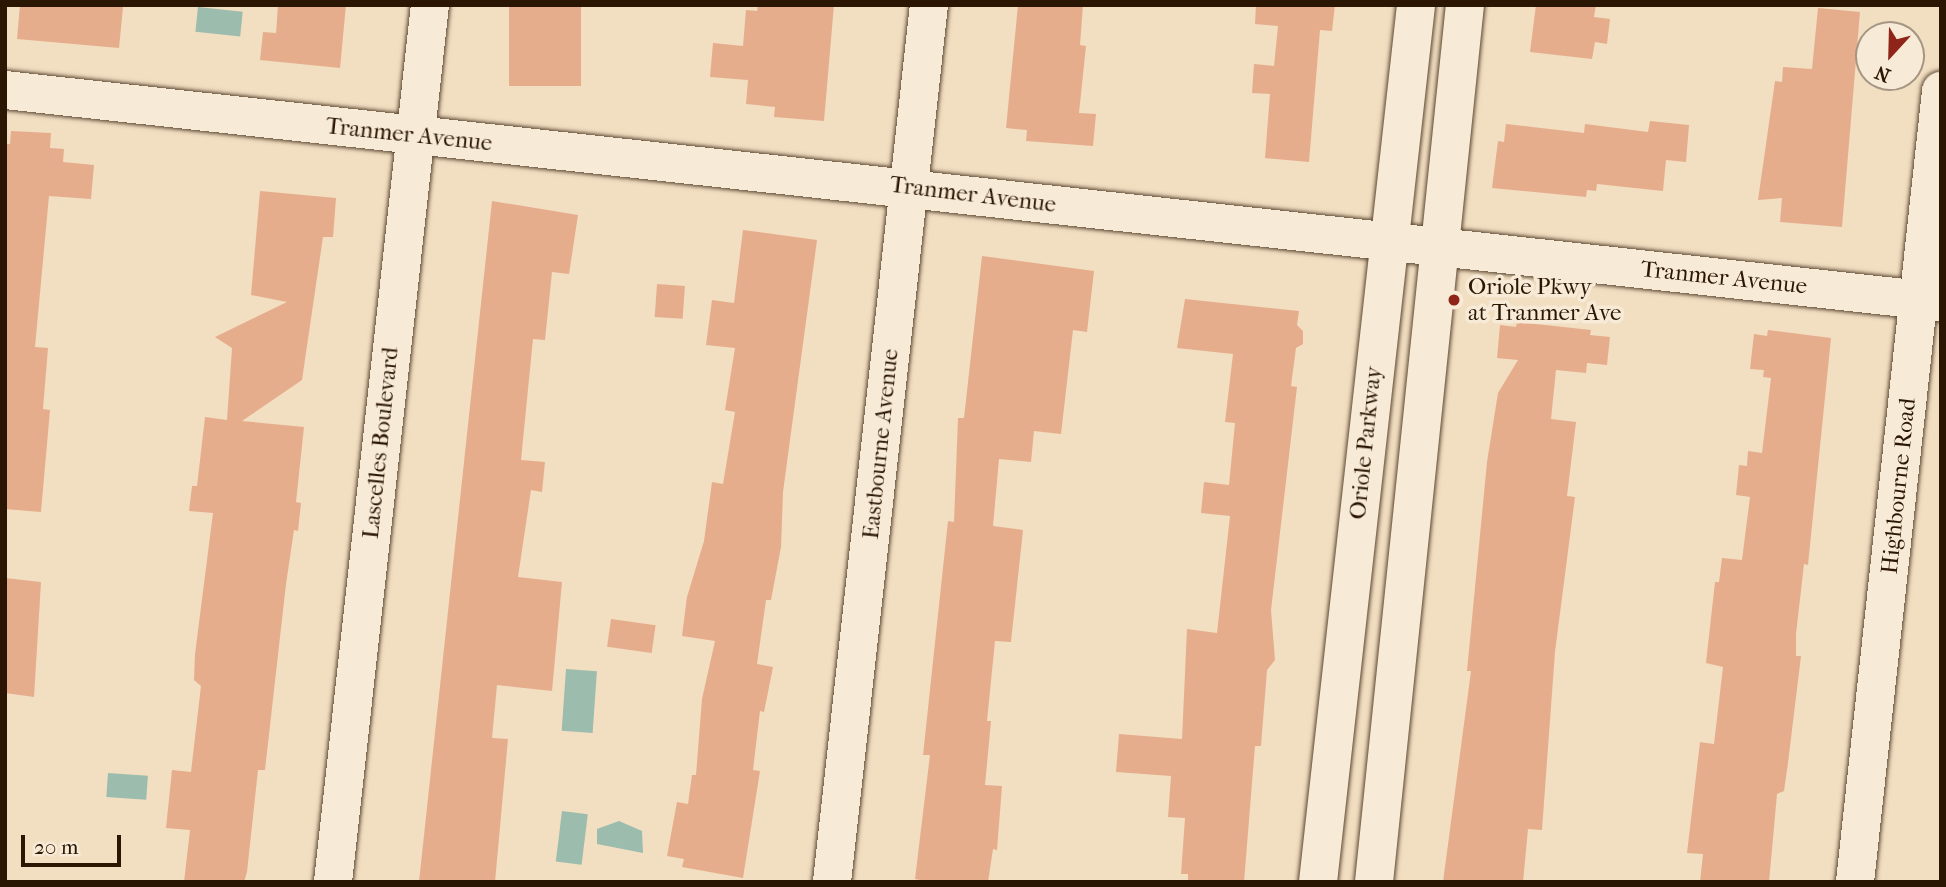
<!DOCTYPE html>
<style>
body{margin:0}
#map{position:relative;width:1946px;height:887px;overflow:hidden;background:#f2dec1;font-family:"IM FELL French Canon",serif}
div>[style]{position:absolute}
.water>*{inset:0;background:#9cbdad;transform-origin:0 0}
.building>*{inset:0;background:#e6ad8d;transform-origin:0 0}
.roads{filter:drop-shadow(0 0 2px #5c4832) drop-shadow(0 0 2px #5c4832)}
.minor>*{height:38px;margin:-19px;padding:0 19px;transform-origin:19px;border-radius:19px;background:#f7ead7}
.dots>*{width:19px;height:19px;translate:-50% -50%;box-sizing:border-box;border:4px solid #f7ead7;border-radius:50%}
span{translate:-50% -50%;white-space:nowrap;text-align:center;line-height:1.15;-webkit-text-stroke:7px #f7ead7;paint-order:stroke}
.street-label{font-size:23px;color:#2a1602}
.poi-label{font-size:23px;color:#2a1602}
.left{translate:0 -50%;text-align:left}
.frame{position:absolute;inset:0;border:7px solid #2a1602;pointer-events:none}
.north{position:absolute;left:1855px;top:21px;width:70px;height:70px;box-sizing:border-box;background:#f7ead7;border:2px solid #a59582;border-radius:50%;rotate:202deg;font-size:19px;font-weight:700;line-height:28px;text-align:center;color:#2a1602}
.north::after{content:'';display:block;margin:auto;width:24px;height:32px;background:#8f2418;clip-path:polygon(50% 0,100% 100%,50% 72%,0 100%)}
.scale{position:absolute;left:21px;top:835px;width:100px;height:32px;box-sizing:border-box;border:4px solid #2a1602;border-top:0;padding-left:9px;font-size:21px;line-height:24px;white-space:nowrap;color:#2a1602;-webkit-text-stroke:5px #f7ead7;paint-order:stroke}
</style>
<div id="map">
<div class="water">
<i style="left:198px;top:7px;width:45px;height:25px;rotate:6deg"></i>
<i style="left:566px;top:669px;width:31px;height:62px;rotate:4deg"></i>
<i style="left:108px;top:773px;width:40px;height:24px;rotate:4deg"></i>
<i style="left:562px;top:811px;width:26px;height:51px;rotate:7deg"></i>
<i style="clip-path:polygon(619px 821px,642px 831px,643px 853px,597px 844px,597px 829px)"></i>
</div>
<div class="building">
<i style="clip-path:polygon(20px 5px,123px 7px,119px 48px,17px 39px)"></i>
<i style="clip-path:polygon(278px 5px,346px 5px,340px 68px,260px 60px,263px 32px,276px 33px)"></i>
<i style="left:509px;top:5px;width:72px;height:81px"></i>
<i style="clip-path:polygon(758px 5px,834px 5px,824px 121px,774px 117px,775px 107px,746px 104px,748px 80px,710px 77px,713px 43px,743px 46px,746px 10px,757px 11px)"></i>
<i style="clip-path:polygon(1018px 5px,1083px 5px,1080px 45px,1086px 46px,1079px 113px,1096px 114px,1093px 146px,1026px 141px,1027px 130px,1006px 128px)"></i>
<i style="clip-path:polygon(1256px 5px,1335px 5px,1332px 31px,1320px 30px,1309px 162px,1265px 158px,1270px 94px,1252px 93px,1254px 64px,1274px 66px,1278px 26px,1255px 24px)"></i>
<i style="clip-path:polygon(1536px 5px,1596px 5px,1594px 17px,1610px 19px,1607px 44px,1595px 42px,1592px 59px,1530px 52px)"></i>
<i style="clip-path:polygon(1818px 8px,1860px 12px,1842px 227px,1780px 222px,1782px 198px,1758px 200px,1775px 81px,1782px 82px,1783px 67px,1812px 69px)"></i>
<i style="clip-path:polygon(1650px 121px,1689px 125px,1686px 162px,1666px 160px,1663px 191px,1597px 184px,1596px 191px,1587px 190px,1586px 197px,1492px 188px,1498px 141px,1504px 142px,1506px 124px,1584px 133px,1585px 124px,1648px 132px)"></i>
<i style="clip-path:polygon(11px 131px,51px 133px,50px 148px,64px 149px,63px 162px,94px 165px,91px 199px,49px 196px,35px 347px,48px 348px,43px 409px,50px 410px,41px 512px,5px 509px,5px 144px,10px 144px)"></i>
<i style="clip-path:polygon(260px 191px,336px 198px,333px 237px,323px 237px,302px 380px,242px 421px,304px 427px,296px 502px,301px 503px,298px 531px,294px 530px,286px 584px,265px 770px,258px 770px,247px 872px,244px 882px,184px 882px,190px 830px,166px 828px,172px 770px,191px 772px,201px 686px,194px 680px,195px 654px,213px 513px,189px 511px,192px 486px,197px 486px,205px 417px,227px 420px,232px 348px,215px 337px,287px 302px,251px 295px)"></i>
<i style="clip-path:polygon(492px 201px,578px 215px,569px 274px,552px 272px,545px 340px,533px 339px,521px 460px,545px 462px,542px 492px,531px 490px,518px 577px,562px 582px,552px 691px,497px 685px,492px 738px,508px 739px,495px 882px,419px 882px)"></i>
<i style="clip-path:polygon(743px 230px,817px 240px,783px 492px,781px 547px,771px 600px,766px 600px,757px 664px,773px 667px,764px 712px,760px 711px,753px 770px,760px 771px,743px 878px,682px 867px,684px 859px,667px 856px,677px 802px,688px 804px,692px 775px,696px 775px,702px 699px,715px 641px,682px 636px,687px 597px,704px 541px,712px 482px,723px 484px,735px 412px,725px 410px,735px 348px,706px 345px,712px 300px,734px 303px)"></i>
<i style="clip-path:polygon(982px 256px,1094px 271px,1087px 332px,1073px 330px,1061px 434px,1034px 431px,1031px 462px,999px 459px,993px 526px,1023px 530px,1011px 642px,995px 641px,987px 721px,991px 721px,985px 785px,1002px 786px,997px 850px,993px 849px,988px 882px,930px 882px,915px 879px,930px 755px,923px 755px,948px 521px,954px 522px,958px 418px,964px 418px)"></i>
<i style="left:657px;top:284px;width:28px;height:33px;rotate:4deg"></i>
<i style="clip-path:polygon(1185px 299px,1299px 311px,1297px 325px,1303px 331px,1303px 344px,1296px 348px,1291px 386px,1297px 387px,1271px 610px,1275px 660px,1267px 670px,1261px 746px,1255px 746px,1244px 882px,1188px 882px,1188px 874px,1181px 874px,1185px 818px,1168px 817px,1171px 776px,1116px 772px,1119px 734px,1182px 739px,1187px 629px,1217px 633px,1230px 516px,1201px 513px,1204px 482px,1229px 485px,1235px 423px,1225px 422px,1233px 354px,1177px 348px)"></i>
<i style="clip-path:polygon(1517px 322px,1591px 330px,1590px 335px,1610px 337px,1607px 365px,1587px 363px,1586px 373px,1556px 370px,1551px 419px,1576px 422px,1567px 496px,1575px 497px,1555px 652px,1542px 830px,1528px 829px,1523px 882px,1443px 882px,1471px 671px,1467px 671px,1487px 462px,1498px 393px,1518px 360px,1497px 358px,1500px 325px,1516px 327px)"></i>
<i style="clip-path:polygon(1768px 330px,1831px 338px,1808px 565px,1804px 564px,1796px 634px,1796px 656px,1801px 656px,1788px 763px,1784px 791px,1777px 794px,1769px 882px,1700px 882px,1703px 854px,1687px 853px,1700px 742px,1714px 744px,1723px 667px,1706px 663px,1715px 582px,1719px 582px,1722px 558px,1742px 560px,1750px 497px,1736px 495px,1739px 465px,1747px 466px,1748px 451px,1762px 453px,1771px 378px,1763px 377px,1764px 370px,1750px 369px,1754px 334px,1767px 336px)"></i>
<i style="clip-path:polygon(5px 578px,41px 582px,34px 697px,5px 693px)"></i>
<i style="left:611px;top:619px;width:45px;height:28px;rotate:8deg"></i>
</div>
<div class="roads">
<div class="minor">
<i style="left:5px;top:90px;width:1948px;rotate:6.25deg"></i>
<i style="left:333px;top:882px;width:882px;rotate:-83.69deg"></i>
<i style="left:832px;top:882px;width:882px;rotate:-83.69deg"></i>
<i style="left:1318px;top:882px;width:882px;rotate:-83.62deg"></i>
<i style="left:1374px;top:882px;width:882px;rotate:-84.08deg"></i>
<i style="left:1855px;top:882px;width:796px;rotate:-83.79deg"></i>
</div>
</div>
<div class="dots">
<i style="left:1454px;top:300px;background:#8f2418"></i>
</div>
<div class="street-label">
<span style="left:409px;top:135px;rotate:6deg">Tranmer Avenue</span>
<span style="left:973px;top:195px;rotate:7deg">Tranmer Avenue</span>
<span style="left:1724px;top:278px;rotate:6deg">Tranmer Avenue</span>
<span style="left:381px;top:443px;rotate:-84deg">Lascelles Boulevard</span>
<span style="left:1366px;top:443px;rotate:-84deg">Oriole Parkway</span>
<span style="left:881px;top:444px;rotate:-84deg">Eastbourne Avenue</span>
<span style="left:1899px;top:486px;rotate:-84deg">Highbourne Road</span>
</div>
<div class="poi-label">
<span class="left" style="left:1468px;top:300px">Oriole Pkwy<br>at Tranmer Ave</span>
</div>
<div class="frame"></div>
<div class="north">N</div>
<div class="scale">20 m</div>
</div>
